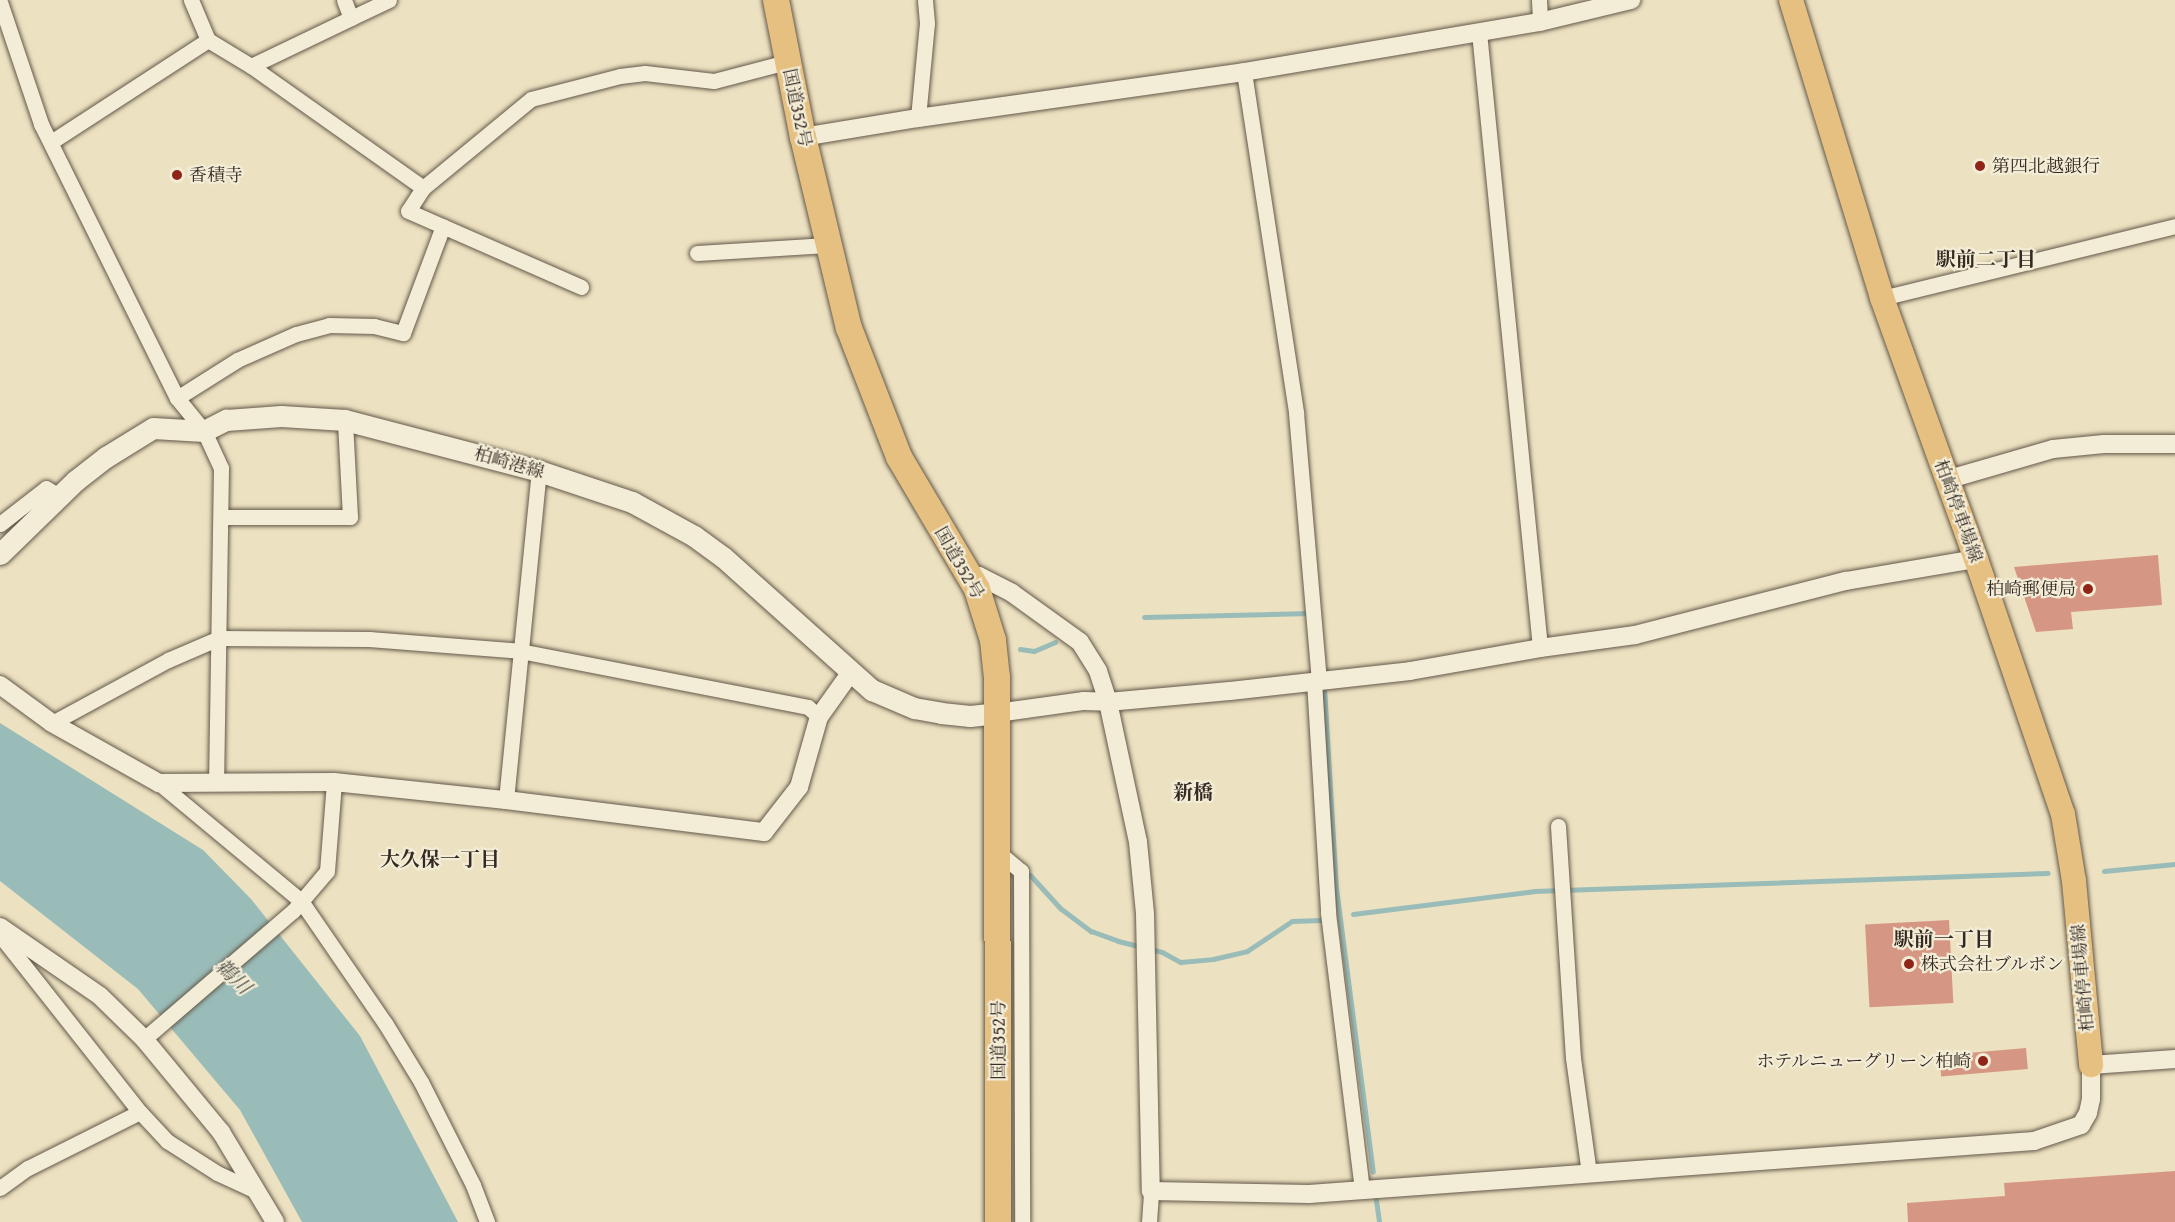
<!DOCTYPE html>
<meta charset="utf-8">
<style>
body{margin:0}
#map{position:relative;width:2175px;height:1222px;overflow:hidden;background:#ece1c0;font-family:"Gentium Book Plus","Noto Serif JP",serif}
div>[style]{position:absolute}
.water>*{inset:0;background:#9abcb8}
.stream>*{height:5px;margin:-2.5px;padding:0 2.5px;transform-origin:2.5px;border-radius:2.5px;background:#9abcb8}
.building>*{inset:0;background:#d59783;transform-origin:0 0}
.roads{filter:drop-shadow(0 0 2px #63584a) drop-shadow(0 0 2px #63584a)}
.minor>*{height:15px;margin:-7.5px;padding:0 7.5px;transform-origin:7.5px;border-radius:7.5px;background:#f3ecd6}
.tertiary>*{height:18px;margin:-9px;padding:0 9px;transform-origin:9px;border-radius:9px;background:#f3ecd6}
.secondary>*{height:21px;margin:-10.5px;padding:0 10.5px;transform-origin:10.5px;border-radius:10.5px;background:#f3ecd6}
.primary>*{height:24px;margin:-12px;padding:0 12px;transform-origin:12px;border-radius:12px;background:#e6c080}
.trunk>*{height:26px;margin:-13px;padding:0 13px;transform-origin:13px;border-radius:13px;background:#e6c080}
.dots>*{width:16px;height:16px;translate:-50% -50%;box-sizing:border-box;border:3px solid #f3ecd6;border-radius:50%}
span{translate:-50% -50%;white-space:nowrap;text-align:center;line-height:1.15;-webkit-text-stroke:4.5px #f3ecd6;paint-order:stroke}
.street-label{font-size:18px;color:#352a22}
.poi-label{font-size:18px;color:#352a22}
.left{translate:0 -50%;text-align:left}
.right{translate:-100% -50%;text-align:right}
.neighbourhood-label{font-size:20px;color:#352a22;font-weight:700}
.water-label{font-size:20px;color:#4e4e48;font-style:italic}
</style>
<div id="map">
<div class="water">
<i style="clip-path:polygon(0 723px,203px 850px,251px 899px,360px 1036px,458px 1222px,302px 1222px,240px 1110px,138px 989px,0 881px)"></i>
</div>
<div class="stream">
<i style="left:1144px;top:617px;width:167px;rotate:-1.4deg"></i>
<i style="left:1020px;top:649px;width:14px;rotate:8deg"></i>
<i style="left:1034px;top:651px;width:23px;rotate:-23deg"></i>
<i style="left:1324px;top:687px;width:201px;rotate:86.6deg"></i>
<i style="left:1336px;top:888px;width:286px;rotate:82.6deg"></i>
<i style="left:2104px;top:871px;width:71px;rotate:-5.6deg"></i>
<i style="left:1030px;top:875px;width:45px;rotate:47.7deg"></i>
<i style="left:1060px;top:908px;width:39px;rotate:37deg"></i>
<i style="left:1091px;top:931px;width:29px;rotate:20deg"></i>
<i style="left:1118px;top:941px;width:45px;rotate:14deg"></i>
<i style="left:1162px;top:952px;width:21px;rotate:29deg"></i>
<i style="left:1180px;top:962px;width:33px;rotate:-5deg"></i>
<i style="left:1213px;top:959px;width:35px;rotate:-13deg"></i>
<i style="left:1247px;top:951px;width:54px;rotate:-33.7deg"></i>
<i style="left:1292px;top:921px;width:29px;rotate:-2deg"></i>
<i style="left:1353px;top:914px;width:182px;rotate:-7.2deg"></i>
<i style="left:1534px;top:891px;width:514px;rotate:-2.01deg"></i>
<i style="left:1375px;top:1193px;width:29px;rotate:82deg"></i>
</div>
<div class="building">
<i style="clip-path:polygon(2158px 555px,2162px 605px,2071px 612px,2073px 629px,2036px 632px,2014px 567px)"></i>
<i style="left:1949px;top:920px;width:83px;height:84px;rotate:87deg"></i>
<i style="left:2026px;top:1048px;width:21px;height:87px;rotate:85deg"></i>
<i style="clip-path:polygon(2175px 1171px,2175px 1222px,1908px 1222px,1907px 1203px,2005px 1196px,2004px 1183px)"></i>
</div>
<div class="roads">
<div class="minor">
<i style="left:191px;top:0;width:43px;rotate:67deg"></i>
<i style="left:344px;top:0;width:19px;rotate:69deg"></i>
<i style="left:351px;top:18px;width:42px;rotate:-25.3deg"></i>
<i style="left:1539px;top:0;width:22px;rotate:87deg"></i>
<i style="left:0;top:2px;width:129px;rotate:71.4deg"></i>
<i style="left:41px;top:124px;width:306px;rotate:63.6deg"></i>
<i style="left:177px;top:398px;width:43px;rotate:50.7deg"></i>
<i style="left:204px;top:431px;width:41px;rotate:65.3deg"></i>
<i style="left:221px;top:468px;width:315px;rotate:90.9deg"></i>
<i style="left:1479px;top:32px;width:619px;rotate:84.34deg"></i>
<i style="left:251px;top:66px;width:111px;rotate:-25.6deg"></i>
<i style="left:1244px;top:72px;width:345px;rotate:81.3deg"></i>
<i style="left:1296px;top:413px;width:268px;rotate:85.1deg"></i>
<i style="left:918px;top:118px;width:95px;rotate:-84.6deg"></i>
<i style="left:927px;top:23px;width:23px;rotate:-95deg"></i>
<i style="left:51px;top:142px;width:187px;rotate:-33deg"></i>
<i style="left:208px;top:40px;width:50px;rotate:31.2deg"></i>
<i style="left:251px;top:66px;width:211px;rotate:35.3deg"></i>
<i style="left:423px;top:188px;width:140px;rotate:-39.5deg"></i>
<i style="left:531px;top:99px;width:92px;rotate:-14.5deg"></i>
<i style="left:620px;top:76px;width:25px;rotate:-7deg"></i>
<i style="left:645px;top:73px;width:69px;rotate:6.6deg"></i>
<i style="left:714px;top:81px;width:75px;rotate:-14.6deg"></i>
<i style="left:423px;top:188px;width:27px;rotate:123deg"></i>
<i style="left:408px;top:211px;width:189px;rotate:23.7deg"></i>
<i style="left:697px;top:253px;width:131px;rotate:-3.5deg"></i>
<i style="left:1882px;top:298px;width:302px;rotate:-13.8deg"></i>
<i style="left:177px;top:398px;width:71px;rotate:-32.3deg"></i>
<i style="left:237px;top:360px;width:64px;rotate:-23.8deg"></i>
<i style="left:296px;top:334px;width:34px;rotate:-15deg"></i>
<i style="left:329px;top:325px;width:45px;rotate:1.3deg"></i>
<i style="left:374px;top:326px;width:30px;rotate:14deg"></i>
<i style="left:403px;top:333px;width:114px;rotate:-69.5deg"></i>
<i style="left:221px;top:517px;width:129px"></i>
<i style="left:350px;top:517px;width:97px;rotate:-93deg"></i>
<i style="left:0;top:524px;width:58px;rotate:-38deg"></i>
<i style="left:46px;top:488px;width:15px;rotate:32deg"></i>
<i style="left:1314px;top:681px;width:232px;rotate:86.5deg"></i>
<i style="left:1328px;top:913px;width:279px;rotate:83deg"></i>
<i style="left:52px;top:723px;width:132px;rotate:-28.5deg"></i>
<i style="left:168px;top:660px;width:56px;rotate:-23.3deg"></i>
<i style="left:219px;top:638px;width:150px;rotate:0.4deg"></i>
<i style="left:369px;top:639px;width:151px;rotate:4.5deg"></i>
<i style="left:520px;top:651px;width:293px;rotate:11deg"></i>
<i style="left:808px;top:707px;width:15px;rotate:42deg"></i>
<i style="left:159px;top:783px;width:185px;rotate:39.7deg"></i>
<i style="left:301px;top:901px;width:148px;rotate:55.5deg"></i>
<i style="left:385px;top:1023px;width:69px;rotate:58.6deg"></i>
<i style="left:421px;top:1082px;width:115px;rotate:63.2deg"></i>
<i style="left:473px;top:1185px;width:40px;rotate:69deg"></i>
<i style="left:506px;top:800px;width:331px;rotate:-84.3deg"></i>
<i style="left:1558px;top:826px;width:232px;rotate:86.3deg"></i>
<i style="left:1573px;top:1058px;width:116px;rotate:82.1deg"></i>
<i style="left:998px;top:852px;width:30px;rotate:40deg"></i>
<i style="left:1021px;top:871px;width:351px;rotate:89.8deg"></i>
<i style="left:0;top:935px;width:226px;rotate:51.7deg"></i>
<i style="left:140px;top:1112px;width:40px;rotate:47deg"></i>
<i style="left:167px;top:1141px;width:59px;rotate:32.6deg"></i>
<i style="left:217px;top:1173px;width:43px;rotate:24.8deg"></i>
<i style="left:144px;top:1039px;width:196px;rotate:-40.7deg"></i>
<i style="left:293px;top:911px;width:52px;rotate:-49.6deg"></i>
<i style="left:327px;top:871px;width:89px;rotate:-85.5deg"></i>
<i style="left:0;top:1188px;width:34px;rotate:-36deg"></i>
<i style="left:28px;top:1168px;width:125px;rotate:-26.6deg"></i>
<i style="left:1149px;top:1222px;width:31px;rotate:-86deg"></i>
</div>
<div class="tertiary">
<i style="left:803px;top:137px;width:117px;rotate:-9.4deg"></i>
<i style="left:918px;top:118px;width:329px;rotate:-8deg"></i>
<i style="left:1244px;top:72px;width:300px;rotate:-9.6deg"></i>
<i style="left:1540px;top:22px;width:94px;rotate:-13.6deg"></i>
<i style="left:1946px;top:480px;width:111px;rotate:-16.2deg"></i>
<i style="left:2053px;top:449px;width:51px;rotate:-5.6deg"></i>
<i style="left:2104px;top:444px;width:71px"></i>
<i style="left:969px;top:576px;width:10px"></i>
<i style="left:979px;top:576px;width:37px;rotate:27deg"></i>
<i style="left:1012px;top:593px;width:84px;rotate:35.8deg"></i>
<i style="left:1080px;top:642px;width:34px;rotate:58deg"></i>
<i style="left:1098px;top:671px;width:33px;rotate:72deg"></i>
<i style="left:1108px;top:702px;width:143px;rotate:77.9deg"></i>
<i style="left:1138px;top:842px;width:72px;rotate:84.4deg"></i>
<i style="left:1145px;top:914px;width:277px;rotate:88.8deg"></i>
<i style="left:1151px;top:1191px;width:158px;rotate:1.1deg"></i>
<i style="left:1309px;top:1194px;width:727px;rotate:-4.18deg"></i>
<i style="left:2034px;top:1141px;width:50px;rotate:-18.8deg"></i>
<i style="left:2081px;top:1125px;width:14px;rotate:-60deg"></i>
<i style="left:2088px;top:1113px;width:14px;rotate:-78deg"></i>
<i style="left:2091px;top:1099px;width:34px;rotate:-90deg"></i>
<i style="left:2091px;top:1065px;width:84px;rotate:-4.1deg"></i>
<i style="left:0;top:685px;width:64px;rotate:36.2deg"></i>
<i style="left:52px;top:723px;width:123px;rotate:29.3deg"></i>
<i style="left:159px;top:783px;width:175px;rotate:-0.3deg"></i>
<i style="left:334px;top:782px;width:173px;rotate:6deg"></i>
<i style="left:506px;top:800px;width:260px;rotate:7.1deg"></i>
<i style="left:764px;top:832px;width:57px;rotate:-52.1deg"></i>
<i style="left:799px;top:787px;width:73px;rotate:-74.1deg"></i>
<i style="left:819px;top:717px;width:55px;rotate:-54.6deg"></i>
<i style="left:997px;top:713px;width:88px;rotate:-7.9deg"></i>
<i style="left:1084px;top:701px;width:24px;rotate:2deg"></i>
<i style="left:1108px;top:702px;width:122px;rotate:-5.2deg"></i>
<i style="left:1230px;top:691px;width:181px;rotate:-6.3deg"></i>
<i style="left:1410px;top:671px;width:132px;rotate:-10deg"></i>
<i style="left:1540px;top:648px;width:96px;rotate:-7.8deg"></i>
<i style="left:1635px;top:635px;width:218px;rotate:-14.4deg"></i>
<i style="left:1846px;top:581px;width:132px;rotate:-9.6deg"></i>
<i style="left:0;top:927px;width:121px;rotate:34.6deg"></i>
<i style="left:100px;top:996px;width:62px;rotate:44.3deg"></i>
<i style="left:144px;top:1039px;width:121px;rotate:50.4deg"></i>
<i style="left:221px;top:1132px;width:105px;rotate:59deg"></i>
</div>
<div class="secondary">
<i style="left:0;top:554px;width:105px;rotate:-44.2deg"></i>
<i style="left:75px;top:481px;width:39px;rotate:-38deg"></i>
<i style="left:106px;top:457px;width:55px;rotate:-31.7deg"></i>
<i style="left:153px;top:428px;width:51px;rotate:3.4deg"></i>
<i style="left:204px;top:431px;width:25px;rotate:-27deg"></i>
<i style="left:226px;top:420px;width:55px;rotate:-4.2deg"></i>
<i style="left:281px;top:416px;width:64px;rotate:3.6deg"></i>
<i style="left:345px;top:420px;width:201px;rotate:14.7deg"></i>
<i style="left:539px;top:471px;width:98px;rotate:18.4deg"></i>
<i style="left:632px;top:502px;width:71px;rotate:28.7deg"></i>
<i style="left:694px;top:536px;width:36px;rotate:36deg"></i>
<i style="left:723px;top:557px;width:200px;rotate:41.8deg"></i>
<i style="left:872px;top:690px;width:46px;rotate:23.2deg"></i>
<i style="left:914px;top:708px;width:27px;rotate:10deg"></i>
<i style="left:941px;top:713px;width:29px;rotate:6deg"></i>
<i style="left:970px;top:716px;width:27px;rotate:-6deg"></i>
</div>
<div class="primary">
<i style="left:1791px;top:0;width:312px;rotate:73deg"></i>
<i style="left:1882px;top:298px;width:277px;rotate:70.2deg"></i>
<i style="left:1976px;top:559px;width:269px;rotate:71.2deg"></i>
<i style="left:2063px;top:814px;width:68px;rotate:80.7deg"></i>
<i style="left:2074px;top:881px;width:185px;rotate:84.7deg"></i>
</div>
<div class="trunk">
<i style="left:776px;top:0;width:140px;rotate:78.9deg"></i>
<i style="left:803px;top:137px;width:196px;rotate:76.5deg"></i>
<i style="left:849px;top:328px;width:138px;rotate:68.8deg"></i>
<i style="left:899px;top:457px;width:153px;rotate:59.4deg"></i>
<i style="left:977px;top:589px;width:53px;rotate:72.6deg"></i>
<i style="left:993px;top:640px;width:37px;rotate:84deg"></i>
<i style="left:997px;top:677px;width:545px;rotate:89.89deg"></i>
</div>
</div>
<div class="dots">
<i style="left:1980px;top:166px;background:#8f2418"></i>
<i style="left:177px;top:175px;background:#8f2418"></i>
<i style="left:2088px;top:589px;background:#8f2418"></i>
<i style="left:1909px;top:964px;background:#8f2418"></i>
<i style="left:1983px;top:1061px;background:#8f2418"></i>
</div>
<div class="street-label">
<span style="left:797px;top:108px;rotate:78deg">国道352号</span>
<span style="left:509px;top:463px;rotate:16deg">柏崎港線</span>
<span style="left:1958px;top:511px;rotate:70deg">柏崎停車場線</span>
<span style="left:959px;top:563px;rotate:60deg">国道352号</span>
<span style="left:2083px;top:978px;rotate:-95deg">柏崎停車場線</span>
<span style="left:999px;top:1040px;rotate:-90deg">国道352号</span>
</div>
<div class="poi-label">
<span class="left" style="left:1992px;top:166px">第四北越銀行</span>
<span class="left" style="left:189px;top:175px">香積寺</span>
<span class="right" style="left:2076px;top:589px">柏崎郵便局</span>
<span class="left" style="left:1921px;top:964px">株式会社ブルボン</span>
<span class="right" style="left:1971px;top:1061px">ホテルニューグリーン柏崎</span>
</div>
<div class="neighbourhood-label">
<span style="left:1986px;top:258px">駅前二丁目</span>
<span style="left:1193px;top:791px">新橋</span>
<span style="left:440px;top:858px">大久保一丁目</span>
<span style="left:1944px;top:938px">駅前一丁目</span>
</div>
<div class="water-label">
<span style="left:234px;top:976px;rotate:44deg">鵜川</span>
</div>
</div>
